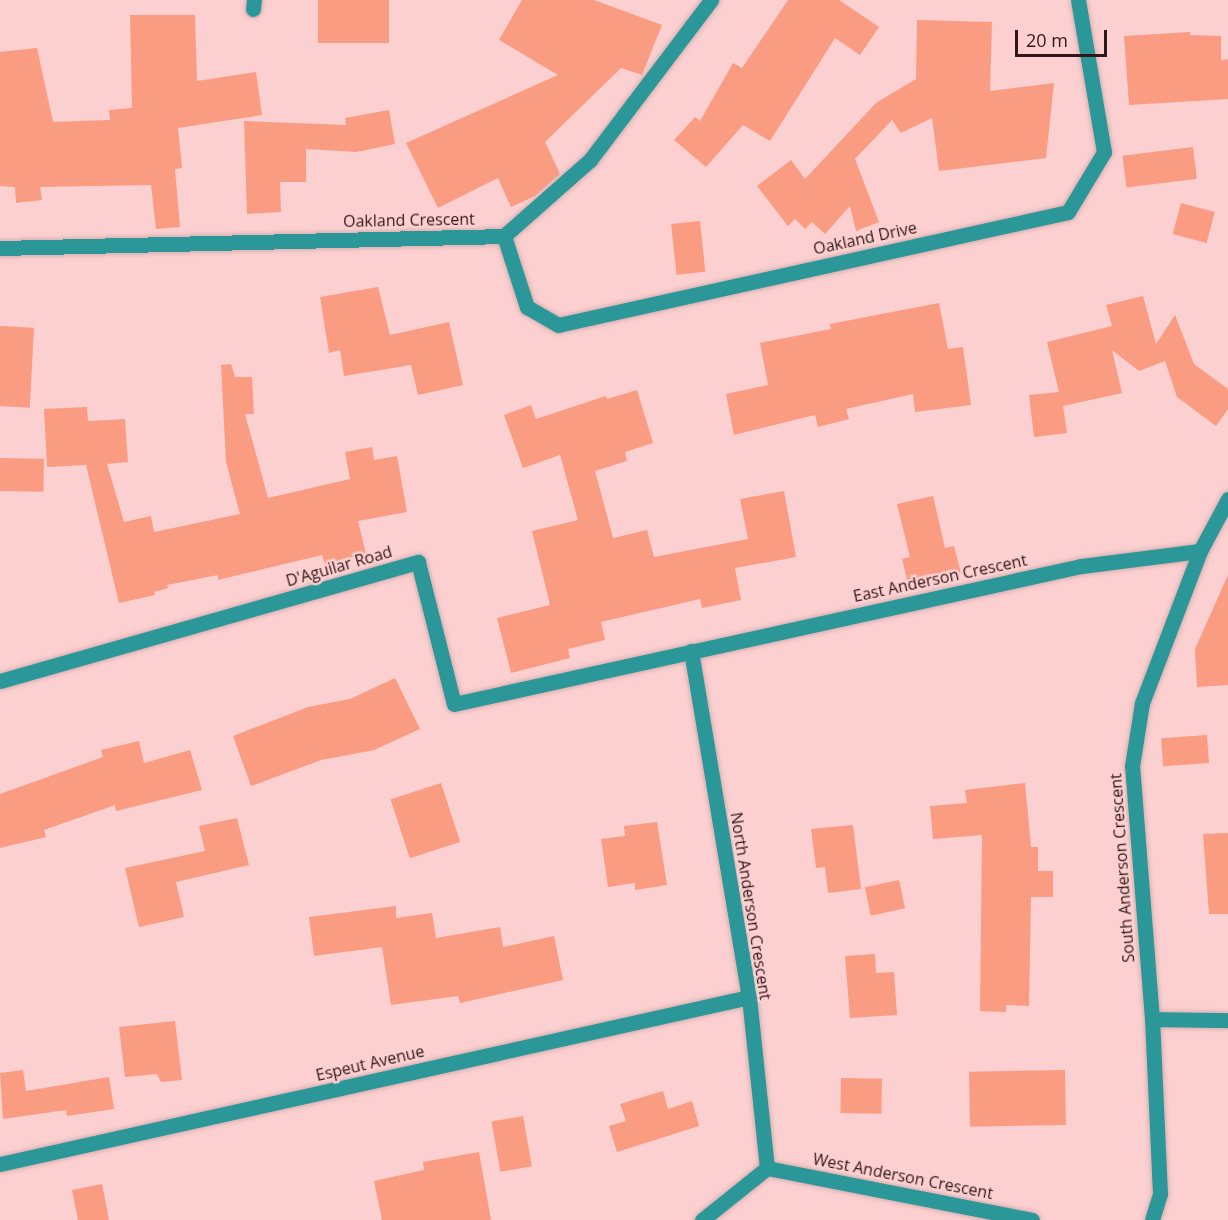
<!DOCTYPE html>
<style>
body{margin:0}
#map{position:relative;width:1228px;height:1220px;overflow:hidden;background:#fcd0d1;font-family:"Open Sans",sans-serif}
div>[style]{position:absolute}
.building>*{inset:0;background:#f99c82;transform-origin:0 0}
.roads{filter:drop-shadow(0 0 2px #d7afb0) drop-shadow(0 0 2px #d7afb0)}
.street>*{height:15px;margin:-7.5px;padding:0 7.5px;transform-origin:7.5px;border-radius:7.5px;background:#2c9798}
span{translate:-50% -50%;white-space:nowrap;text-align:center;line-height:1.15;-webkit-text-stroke:5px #fcd0d1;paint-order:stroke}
.street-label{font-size:16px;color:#311719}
.scale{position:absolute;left:1015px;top:30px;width:92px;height:27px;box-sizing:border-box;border:3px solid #311719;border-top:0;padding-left:8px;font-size:18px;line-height:21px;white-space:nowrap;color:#311719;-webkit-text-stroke:4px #fcd0d1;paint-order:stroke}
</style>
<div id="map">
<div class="building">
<i style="left:318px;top:0;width:71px;height:43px"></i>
<i style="clip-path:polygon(522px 0,594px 0,662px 25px,642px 75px,621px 68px,545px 142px,560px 174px,535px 196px,511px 207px,498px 178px,438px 208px,406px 143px,558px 75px,499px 40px)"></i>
<i style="clip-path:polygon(788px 0,839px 0,879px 27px,860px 55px,835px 38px,770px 141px,743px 125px,706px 167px,674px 140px,695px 117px,700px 121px,733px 63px,742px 68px)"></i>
<i style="clip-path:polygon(130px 15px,195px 15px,197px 81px,256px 72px,262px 115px,178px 128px,182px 168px,175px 169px,180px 227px,156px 229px,151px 185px,40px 187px,42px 200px,16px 203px,15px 187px,0 186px,0 52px,37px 48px,53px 122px,110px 120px,109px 110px,132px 108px)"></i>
<i style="clip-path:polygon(917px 20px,992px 22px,990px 91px,1054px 83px,1046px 158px,939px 171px,932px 118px,901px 133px,892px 120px,855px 159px,879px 222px,856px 231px,850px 206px,825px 234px,812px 222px,805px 229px,795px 219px,788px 226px,757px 186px,791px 160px,805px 179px,876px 103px,916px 79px)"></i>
<i style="clip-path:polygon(1190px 32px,1190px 35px,1221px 36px,1221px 60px,1228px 59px,1228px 99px,1129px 105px,1124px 36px)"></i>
<i style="clip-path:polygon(389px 110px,395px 144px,356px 152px,306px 149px,306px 182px,280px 182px,281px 212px,247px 214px,244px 121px,346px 125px,345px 118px)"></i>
<i style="left:1193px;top:147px;width:32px;height:71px;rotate:83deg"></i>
<i style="left:1181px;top:203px;width:35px;height:32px;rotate:15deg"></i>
<i style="left:700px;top:221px;width:51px;height:29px;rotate:84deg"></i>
<i style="clip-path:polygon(378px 287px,390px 335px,449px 322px,463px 385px,418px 395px,411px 365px,344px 376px,340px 350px,329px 353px,320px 297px)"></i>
<i style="clip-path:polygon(1143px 296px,1156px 344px,1175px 315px,1194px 364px,1228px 389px,1228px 409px,1216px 426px,1177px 397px,1165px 361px,1139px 371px,1112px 350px,1122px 393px,1063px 406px,1067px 433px,1034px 437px,1029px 395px,1059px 392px,1047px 342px,1112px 326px,1106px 305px)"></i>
<i style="clip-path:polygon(939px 303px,948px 349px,963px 347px,971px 405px,915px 412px,913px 394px,846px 409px,849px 419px,818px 427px,815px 415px,734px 435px,726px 394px,768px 385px,760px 343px,831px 329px,830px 324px)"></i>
<i style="left:0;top:326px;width:34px;height:80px;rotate:3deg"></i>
<i style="clip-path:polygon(231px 364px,235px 377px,252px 377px,254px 414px,245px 414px,268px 498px,350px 479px,345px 452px,372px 447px,374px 460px,397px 456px,407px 512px,358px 521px,366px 554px,325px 564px,322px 555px,218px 580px,218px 575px,167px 585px,168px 588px,154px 592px,155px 595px,119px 603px,86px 465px,47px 467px,44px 409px,87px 407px,88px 421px,125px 419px,128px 462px,107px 464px,124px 522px,151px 516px,154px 532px,240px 514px,226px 462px,221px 365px)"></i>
<i style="clip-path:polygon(637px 390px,653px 443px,625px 452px,627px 461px,595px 471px,613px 538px,647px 530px,654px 557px,748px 539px,740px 499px,784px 491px,796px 557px,735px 568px,741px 600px,702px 608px,700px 599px,601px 622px,605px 640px,568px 649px,570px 658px,511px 673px,497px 618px,550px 605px,532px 531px,578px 520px,560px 455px,523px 468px,504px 415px,531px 405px,536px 419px,606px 396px,607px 399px)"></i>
<i style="left:0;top:458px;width:44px;height:33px;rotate:1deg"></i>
<i style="clip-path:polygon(933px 496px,945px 548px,954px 546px,961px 573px,909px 587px,902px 559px,910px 557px,897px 504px)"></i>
<i style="clip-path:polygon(1228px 575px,1228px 685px,1197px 687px,1195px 649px)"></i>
<i style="clip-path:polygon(395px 678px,420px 729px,374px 750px,321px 760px,251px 786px,233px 736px,308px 707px,350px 699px)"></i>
<i style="left:1207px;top:735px;width:28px;height:46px;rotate:86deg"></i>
<i style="clip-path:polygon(139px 741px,144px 763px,190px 750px,202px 790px,116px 811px,115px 805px,44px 830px,46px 837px,0 848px,0 794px,103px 757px,101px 750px)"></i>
<i style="left:441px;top:783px;width:62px;height:53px;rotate:72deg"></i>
<i style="clip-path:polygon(1025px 783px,1031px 847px,1038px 847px,1038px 871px,1053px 871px,1053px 897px,1031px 897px,1029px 1006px,1006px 1005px,1006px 1012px,980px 1011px,982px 835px,933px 839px,930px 806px,967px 803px,965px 790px)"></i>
<i style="clip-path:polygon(237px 818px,249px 865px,176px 882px,184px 917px,139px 927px,125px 868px,205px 851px,199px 826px)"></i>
<i style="clip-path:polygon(657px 822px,667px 885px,635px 890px,635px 883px,608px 887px,601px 839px,625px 836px,624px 826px)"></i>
<i style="clip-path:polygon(853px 825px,861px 889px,828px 893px,825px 867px,816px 868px,811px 829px)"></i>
<i style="clip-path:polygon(1228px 833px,1228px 914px,1209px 914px,1203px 834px)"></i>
<i style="left:899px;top:880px;width:29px;height:35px;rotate:78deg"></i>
<i style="clip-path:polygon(396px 906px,396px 918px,432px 913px,436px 938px,500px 927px,503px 947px,554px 936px,563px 980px,460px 1003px,458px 996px,391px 1005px,382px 947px,314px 956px,309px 917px)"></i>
<i style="clip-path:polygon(875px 954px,876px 973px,894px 972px,897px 1015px,850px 1018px,845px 956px)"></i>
<i style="clip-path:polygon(175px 1021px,182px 1080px,161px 1082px,157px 1074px,125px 1077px,119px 1027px)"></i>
<i style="clip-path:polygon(23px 1070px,26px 1091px,109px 1077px,114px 1109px,67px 1116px,66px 1110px,3px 1119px,0 1073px)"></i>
<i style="left:1065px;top:1070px;width:55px;height:96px;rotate:89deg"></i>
<i style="left:841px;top:1078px;width:41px;height:35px;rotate:1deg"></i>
<i style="clip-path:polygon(663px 1091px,668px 1109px,692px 1101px,699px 1126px,617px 1152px,609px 1126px,626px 1121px,620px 1104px)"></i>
<i style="left:523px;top:1116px;width:51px;height:32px;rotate:80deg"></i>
<i style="clip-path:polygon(479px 1152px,491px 1220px,382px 1220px,374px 1181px,424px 1170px,423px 1162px)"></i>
<i style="clip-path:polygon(102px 1184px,109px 1220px,78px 1220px,72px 1190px)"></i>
</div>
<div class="roads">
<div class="street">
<i style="left:253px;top:9px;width:9px;rotate:-84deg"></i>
<i style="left:504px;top:236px;width:75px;rotate:72.1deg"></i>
<i style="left:527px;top:307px;width:36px;rotate:30deg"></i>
<i style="left:558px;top:325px;width:522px;rotate:-12.49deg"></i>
<i style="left:1068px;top:212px;width:70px;rotate:-59deg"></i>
<i style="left:1104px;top:152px;width:154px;rotate:-99.7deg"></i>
<i style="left:0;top:248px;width:504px;rotate:-1.36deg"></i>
<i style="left:504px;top:236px;width:115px;rotate:-41.5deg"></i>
<i style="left:590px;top:160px;width:201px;rotate:-52.9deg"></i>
<i style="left:691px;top:651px;width:351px;rotate:80.5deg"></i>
<i style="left:749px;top:997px;width:172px;rotate:84deg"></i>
<i style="left:0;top:681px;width:435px;rotate:-15.9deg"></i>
<i style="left:418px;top:562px;width:146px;rotate:75.8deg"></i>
<i style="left:454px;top:704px;width:642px;rotate:-12.41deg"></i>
<i style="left:1081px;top:566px;width:120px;rotate:-7.2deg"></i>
<i style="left:1152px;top:1019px;width:76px;rotate:0.8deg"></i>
<i style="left:0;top:1164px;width:767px;rotate:-12.57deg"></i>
<i style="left:767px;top:1168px;width:270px;rotate:11.1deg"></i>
<i style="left:702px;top:1220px;width:83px;rotate:-38.7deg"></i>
<i style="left:1152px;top:1220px;width:27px;rotate:-73deg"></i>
<i style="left:1160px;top:1194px;width:175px;rotate:-92.6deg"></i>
<i style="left:1152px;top:1019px;width:254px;rotate:-94.5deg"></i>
<i style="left:1132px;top:766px;width:64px;rotate:-81deg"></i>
<i style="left:1142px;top:703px;width:163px;rotate:-69.1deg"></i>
<i style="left:1200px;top:551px;width:59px;rotate:-61.7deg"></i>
</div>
</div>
<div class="street-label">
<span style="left:409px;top:220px;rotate:-1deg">Oakland Crescent</span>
<span style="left:865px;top:238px;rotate:-12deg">Oakland Drive</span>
<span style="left:339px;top:566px;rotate:-16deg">D'Aguilar Road</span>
<span style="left:940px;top:578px;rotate:-12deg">East Anderson Crescent</span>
<span style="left:1122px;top:868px;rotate:-94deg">South Anderson Crescent</span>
<span style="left:751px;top:906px;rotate:81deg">North Anderson Crescent</span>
<span style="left:370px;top:1063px;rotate:-13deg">Espeut Avenue</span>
<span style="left:903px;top:1176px;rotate:11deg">West Anderson Crescent</span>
</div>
<div class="scale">20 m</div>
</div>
